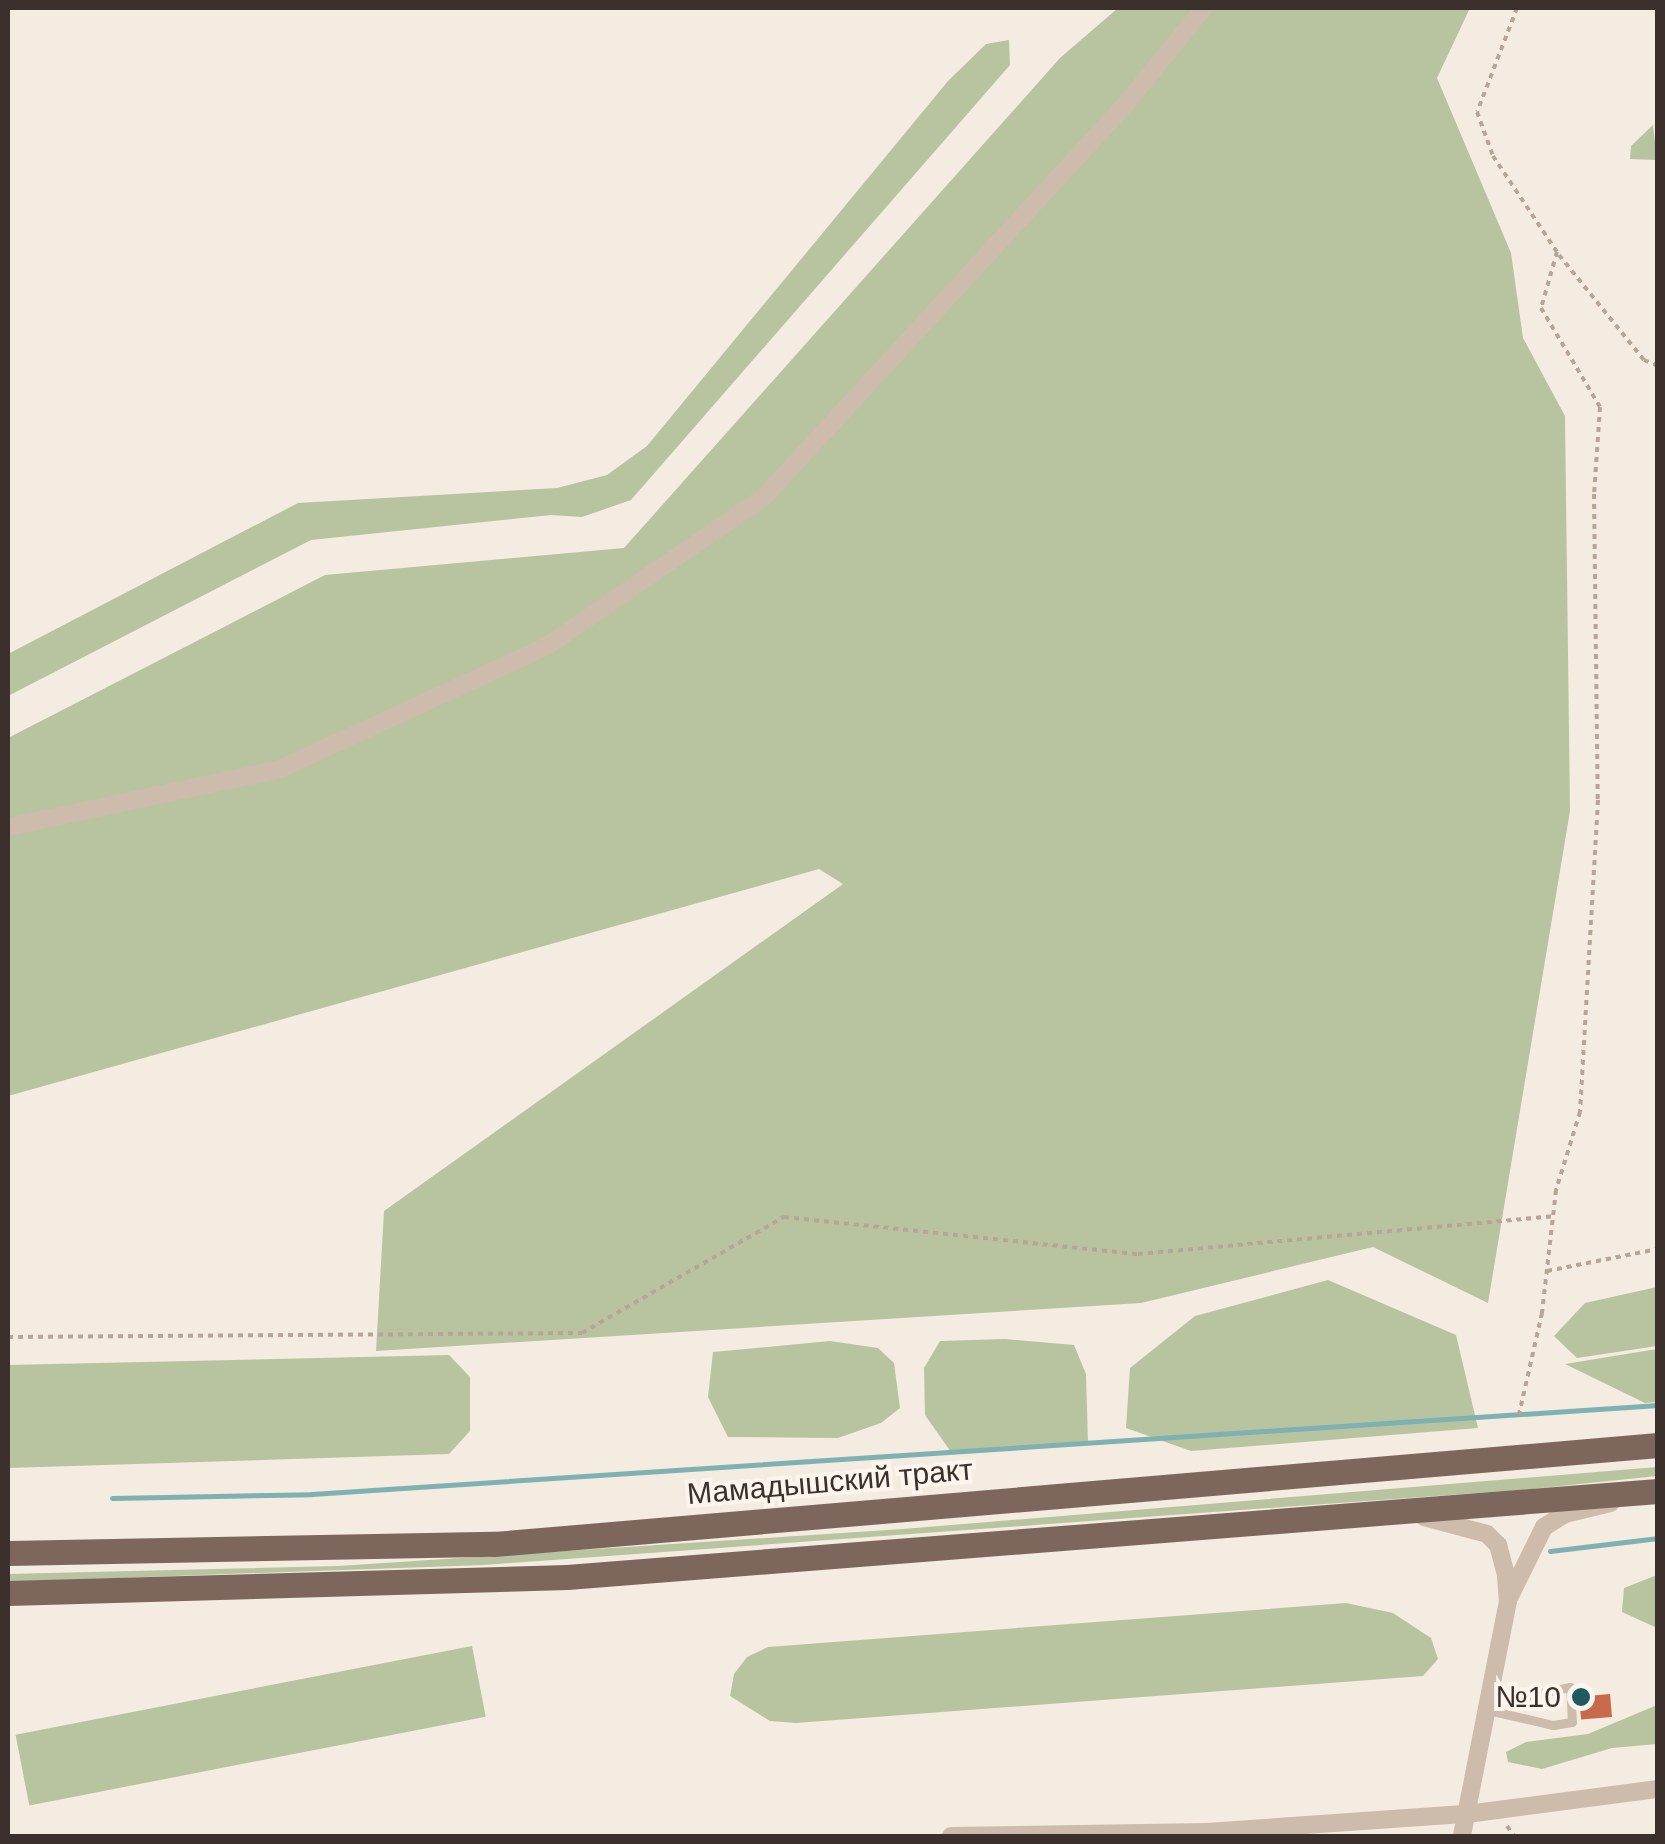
<!DOCTYPE html>
<meta charset="utf-8">
<style>
body{margin:0}
#map{position:relative;width:1665px;height:1844px;overflow:hidden;background:#f4ebe1;font-family:Helvetica,sans-serif}
div>[style]{position:absolute}
.green>*{inset:0;background:#b8c4a0;transform-origin:0 0}
.stream>*{height:5px;margin:-2.5px;padding:0 2.5px;transform-origin:2.5px;border-radius:2.5px;background:#7fb0b2}
.building>*{inset:0;background:#c8694b;transform-origin:0 0}
.path>*{height:4px;margin-top:-2px;transform-origin:0;background:repeating-linear-gradient(90deg,#b9a596 0 5px,transparent 0 10px)}
.service>*{height:9px;margin:-4.5px;padding:0 4.5px;transform-origin:4.5px;border-radius:4.5px;background:#cdbbac}
.minor>*{height:18px;margin:-9px;padding:0 9px;transform-origin:9px;border-radius:9px;background:#cdbbac}
.primary>*{height:25px;margin:-12.5px;padding:0 12.5px;transform-origin:12.5px;border-radius:12.5px;background:#7d675c}
.dots>*{width:28px;height:28px;translate:-50% -50%;box-sizing:border-box;border:5px solid #fbf5ee;border-radius:50%}
span{translate:-50% -50%;white-space:nowrap;text-align:center;line-height:1.15;-webkit-text-stroke:8px #fbf5ee;paint-order:stroke}
.street-label{font-size:30px;color:#3b302b}
.poi-label{font-size:30px;color:#3b302b}
.right{translate:-100% -50%;text-align:right}
.frame{position:absolute;inset:0;border:10px solid #3b302b;pointer-events:none}
</style>
<div id="map">
<div class="green">
<i style="clip-path:polygon(1118px 8px,1470px 8px,1437px 78px,1511px 253px,1523px 338px,1565px 416px,1570px 811px,1488px 1303px,1373px 1247px,1141px 1303px,376px 1351px,384px 1211px,843px 884px,819px 869px,8px 1096px,8px 738px,325px 575px,624px 548px,1060px 58px)"></i>
<i style="clip-path:polygon(1009px 40px,1010px 65px,631px 500px,582px 517px,551px 515px,311px 540px,8px 696px,8px 654px,298px 503px,557px 488px,607px 475px,647px 446px,948px 81px,986px 44px)"></i>
<i style="clip-path:polygon(1653px 125px,1657px 160px,1630px 159px,1631px 146px)"></i>
<i style="clip-path:polygon(1328px 1280px,1456px 1335px,1478px 1428px,1191px 1451px,1126px 1428px,1130px 1368px,1195px 1316px)"></i>
<i style="clip-path:polygon(1657px 1287px,1657px 1346px,1577px 1358px,1554px 1336px,1585px 1303px)"></i>
<i style="clip-path:polygon(1005px 1339px,1074px 1345px,1086px 1374px,1088px 1443px,951px 1452px,925px 1415px,924px 1368px,940px 1341px)"></i>
<i style="clip-path:polygon(830px 1341px,878px 1348px,894px 1363px,900px 1408px,881px 1423px,838px 1438px,728px 1437px,708px 1397px,713px 1352px)"></i>
<i style="clip-path:polygon(1657px 1349px,1657px 1402px,1645px 1403px,1565px 1364px)"></i>
<i style="clip-path:polygon(449px 1355px,470px 1377px,470px 1431px,449px 1454px,8px 1468px,8px 1365px)"></i>
<i style="clip-path:polygon(1657px 1467px,1657px 1476px,1532px 1489px,483px 1565px,8px 1582px,8px 1574px,338px 1566px,903px 1529px)"></i>
<i style="clip-path:polygon(1657px 1575px,1657px 1628px,1622px 1612px,1624px 1588px)"></i>
<i style="clip-path:polygon(1346px 1603px,1393px 1613px,1431px 1638px,1438px 1659px,1423px 1676px,796px 1723px,770px 1721px,730px 1696px,734px 1674px,747px 1657px,768px 1647px)"></i>
<i style="left:472px;top:1646px;width:72px;height:465px;rotate:79deg"></i>
<i style="clip-path:polygon(1657px 1705px,1657px 1744px,1612px 1748px,1542px 1769px,1508px 1762px,1506px 1752px,1526px 1742px,1588px 1734px)"></i>
</div>
<div class="stream">
<i style="left:112px;top:1498px;width:200px;rotate:-1.1deg"></i>
<i style="left:312px;top:1494px;width:1349px;rotate:-3.78deg"></i>
<i style="left:1550px;top:1551px;width:109px;rotate:-6.9deg"></i>
</div>
<div class="building">
<i style="left:1610px;top:1694px;width:23px;height:31px;rotate:85deg"></i>
</div>
<div class="path">
<i style="left:1517px;top:8px;width:111px;rotate:111deg"></i>
<i style="left:1477px;top:112px;width:47px;rotate:70deg"></i>
<i style="left:1493px;top:156px;width:115px;rotate:56.3deg"></i>
<i style="left:1557px;top:252px;width:58px;rotate:105.9deg"></i>
<i style="left:1541px;top:308px;width:115px;rotate:59.2deg"></i>
<i style="left:1600px;top:407px;width:87px;rotate:93.9deg"></i>
<i style="left:1594px;top:494px;width:306px;rotate:89.3deg"></i>
<i style="left:1598px;top:800px;width:313px;rotate:93.3deg"></i>
<i style="left:1580px;top:1112px;width:82px;rotate:107.1deg"></i>
<i style="left:1556px;top:1190px;width:124px;rotate:96.5deg"></i>
<i style="left:1542px;top:1313px;width:104px;rotate:102.8deg"></i>
<i style="left:1559px;top:255px;width:135px;rotate:51deg"></i>
<i style="left:1644px;top:360px;width:15px;rotate:23deg"></i>
<i style="left:1547px;top:1271px;width:113px;rotate:-11.2deg"></i>
<i style="left:8px;top:1337px;width:574px;rotate:-0.4deg"></i>
<i style="left:582px;top:1333px;width:233px;rotate:-29.9deg"></i>
<i style="left:784px;top:1217px;width:356px;rotate:6deg"></i>
<i style="left:1138px;top:1254px;width:417px;rotate:-5.2deg"></i>
<i style="left:1507px;top:1826px;width:12px;rotate:55deg"></i>
</div>
<div class="service">
<i style="left:1488px;top:1710px;width:67px;rotate:13deg"></i>
<i style="left:1553px;top:1725px;width:19px;rotate:-9deg"></i>
<i style="left:1572px;top:1722px;width:35px;rotate:-93deg"></i>
<i style="left:1570px;top:1687px;width:44px;rotate:168.2deg"></i>
<i style="left:1527px;top:1696px;width:38px;rotate:-171deg"></i>
</div>
<div class="minor">
<i style="left:8px;top:827px;width:278px;rotate:-12deg"></i>
<i style="left:280px;top:769px;width:294px;rotate:-24.7deg"></i>
<i style="left:547px;top:646px;width:265px;rotate:-34.5deg"></i>
<i style="left:765px;top:496px;width:530px;rotate:-47.37deg"></i>
<i style="left:1124px;top:106px;width:127px;rotate:-50.8deg"></i>
<i style="left:1424px;top:1517px;width:65px;rotate:15.1deg"></i>
<i style="left:1487px;top:1534px;width:16px;rotate:45deg"></i>
<i style="left:1498px;top:1545px;width:31px;rotate:75deg"></i>
<i style="left:1506px;top:1575px;width:26px;rotate:86deg"></i>
<i style="left:1508px;top:1601px;width:239px;rotate:101.1deg"></i>
<i style="left:1510px;top:1596px;width:77px;rotate:-63.8deg"></i>
<i style="left:1544px;top:1527px;width:25px;rotate:-32deg"></i>
<i style="left:1565px;top:1514px;width:47px;rotate:-13.4deg"></i>
<i style="left:951px;top:1836px;width:256px;rotate:-0.9deg"></i>
<i style="left:1207px;top:1832px;width:261px;rotate:-4deg"></i>
<i style="left:1467px;top:1814px;width:193px;rotate:-7.5deg"></i>
</div>
<div class="primary">
<i style="left:8px;top:1553px;width:486px;rotate:-1.1deg"></i>
<i style="left:494px;top:1544px;width:1168px;rotate:-4.86deg"></i>
<i style="left:8px;top:1593px;width:559px;rotate:-1.64deg"></i>
<i style="left:567px;top:1577px;width:1094px;rotate:-4.51deg"></i>
</div>
<div class="dots">
<i style="left:1581px;top:1697px;background:#1f5a5e"></i>
</div>
<div class="street-label">
<span style="left:830px;top:1482px;rotate:-5deg">Мамадышский тракт</span>
</div>
<div class="poi-label">
<span class="right" style="left:1561px;top:1697px">№10</span>
</div>
<div class="frame"></div>
</div>
